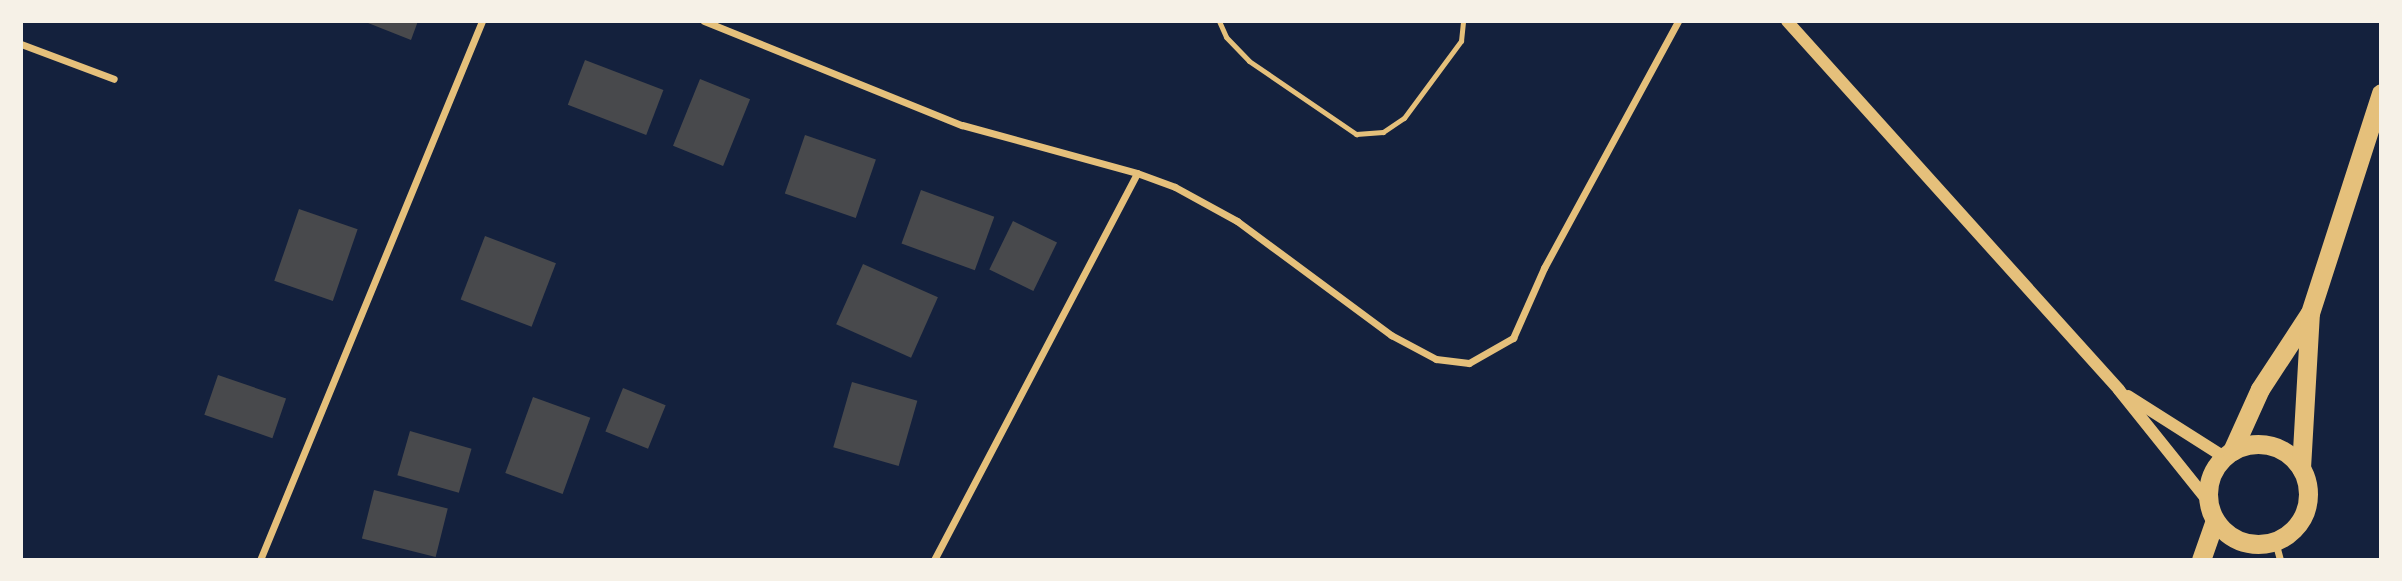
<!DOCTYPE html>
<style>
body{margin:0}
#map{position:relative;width:2402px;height:581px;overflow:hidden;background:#14213d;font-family:"Libre Baskerville",serif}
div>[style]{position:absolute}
.building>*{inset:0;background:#48494c;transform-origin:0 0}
.service>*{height:5px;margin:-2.5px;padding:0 2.5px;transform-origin:2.5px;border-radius:2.5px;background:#e5c07b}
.minor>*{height:7px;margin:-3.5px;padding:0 3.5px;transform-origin:3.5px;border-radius:3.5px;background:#e5c07b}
.tertiary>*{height:12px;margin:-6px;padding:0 6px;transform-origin:6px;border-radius:6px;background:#e5c07b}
.trunk>*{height:19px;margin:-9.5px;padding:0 9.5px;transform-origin:9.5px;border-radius:9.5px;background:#e5c07b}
.trunk>.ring{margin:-9.5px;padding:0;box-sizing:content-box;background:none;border:19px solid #e5c07b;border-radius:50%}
span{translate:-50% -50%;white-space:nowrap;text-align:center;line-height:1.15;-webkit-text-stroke:7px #f6f1e7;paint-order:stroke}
.frame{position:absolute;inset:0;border:23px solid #f6f1e7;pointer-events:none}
</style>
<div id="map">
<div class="building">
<i style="clip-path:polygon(363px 21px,418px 21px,411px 40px)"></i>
<i style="left:585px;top:60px;width:84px;height:48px;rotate:21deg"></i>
<i style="left:700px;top:79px;width:54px;height:72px;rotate:22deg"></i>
<i style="left:805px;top:135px;width:75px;height:62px;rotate:19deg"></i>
<i style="left:921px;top:190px;width:78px;height:57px;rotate:20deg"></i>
<i style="left:299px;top:209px;width:62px;height:76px;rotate:19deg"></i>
<i style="left:1013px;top:221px;width:49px;height:54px;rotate:26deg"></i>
<i style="left:485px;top:236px;width:76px;height:68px;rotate:21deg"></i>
<i style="left:863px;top:264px;width:82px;height:66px;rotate:24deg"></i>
<i style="left:218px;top:375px;width:72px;height:42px;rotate:19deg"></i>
<i style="left:852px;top:382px;width:68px;height:68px;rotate:16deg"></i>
<i style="left:623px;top:388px;width:46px;height:47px;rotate:22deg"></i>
<i style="left:533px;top:397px;width:61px;height:81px;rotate:20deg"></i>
<i style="left:410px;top:431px;width:64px;height:46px;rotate:16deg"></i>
<i style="left:374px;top:490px;width:76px;height:50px;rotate:14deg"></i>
</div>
<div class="service">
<i style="left:1219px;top:21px;width:17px;rotate:66deg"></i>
<i style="left:1226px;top:37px;width:33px;rotate:46deg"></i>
<i style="left:1249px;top:61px;width:130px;rotate:34.3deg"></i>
<i style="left:1356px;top:134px;width:27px;rotate:-4deg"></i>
<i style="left:1383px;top:132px;width:25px;rotate:-34deg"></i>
<i style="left:1404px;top:118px;width:96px;rotate:-53.5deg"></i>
<i style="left:1461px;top:41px;width:20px;rotate:-84deg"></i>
</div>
<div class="minor">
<i style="left:704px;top:21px;width:278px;rotate:22deg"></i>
<i style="left:962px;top:125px;width:181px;rotate:15.3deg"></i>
<i style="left:1137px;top:173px;width:40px;rotate:20.2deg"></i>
<i style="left:1175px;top:187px;width:71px;rotate:28.7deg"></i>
<i style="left:1237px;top:221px;width:192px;rotate:36.5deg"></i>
<i style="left:1391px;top:335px;width:51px;rotate:28.1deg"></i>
<i style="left:1436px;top:359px;width:33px;rotate:7deg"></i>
<i style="left:1469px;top:363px;width:51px;rotate:-29.6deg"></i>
<i style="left:1513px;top:338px;width:77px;rotate:-66.1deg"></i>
<i style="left:1544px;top:268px;width:281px;rotate:-61.5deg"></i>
<i style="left:21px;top:44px;width:99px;rotate:20.6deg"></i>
<i style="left:2275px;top:541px;width:20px;rotate:75deg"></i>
<i style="left:260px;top:560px;width:583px;rotate:-67.61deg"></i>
<i style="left:934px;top:560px;width:437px;rotate:-62.3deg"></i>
</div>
<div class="tertiary">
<i style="left:1787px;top:21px;width:496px;rotate:48deg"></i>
<i style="left:2119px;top:390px;width:142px;rotate:51.3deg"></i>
<i style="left:2128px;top:396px;width:114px;rotate:32.4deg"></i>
</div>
<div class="trunk">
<i class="ring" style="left:2208px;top:444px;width:81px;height:81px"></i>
<i style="left:2232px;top:451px;width:68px;rotate:-65.7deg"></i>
<i style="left:2260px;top:389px;width:90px;rotate:-56.8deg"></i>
<i style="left:2301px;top:468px;width:155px;rotate:-86.7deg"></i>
<i style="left:2310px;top:313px;width:231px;rotate:-72.1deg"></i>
<i style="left:2201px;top:560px;width:42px;rotate:-70.7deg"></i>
</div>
<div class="frame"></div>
</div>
